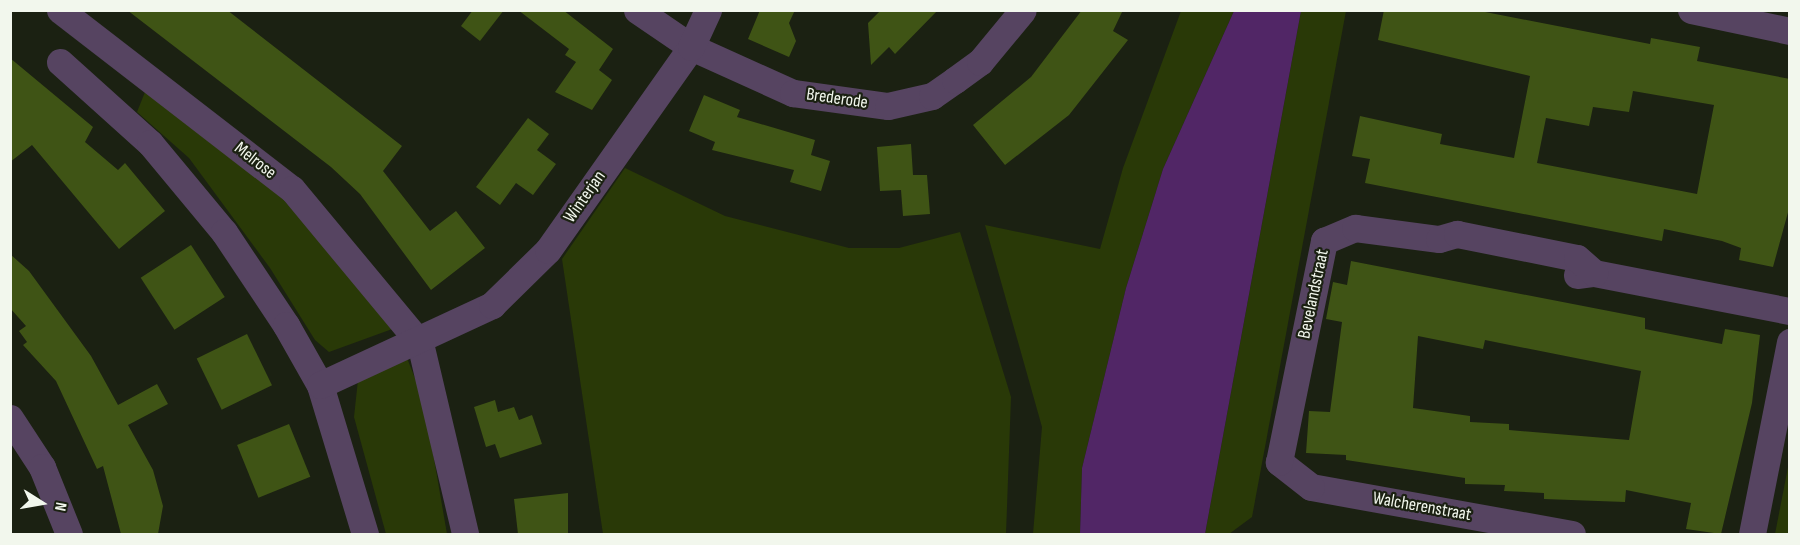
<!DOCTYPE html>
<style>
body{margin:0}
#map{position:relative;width:1800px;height:545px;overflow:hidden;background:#1b2112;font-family:"Sofia Sans Condensed",sans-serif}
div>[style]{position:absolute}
.green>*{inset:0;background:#293907}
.water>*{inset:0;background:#512666}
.building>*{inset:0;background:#3f5415;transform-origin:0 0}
.minor>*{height:27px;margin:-13.5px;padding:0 13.5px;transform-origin:13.5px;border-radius:13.5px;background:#564461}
span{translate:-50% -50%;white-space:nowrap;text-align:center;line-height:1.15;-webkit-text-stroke:4.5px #1b2112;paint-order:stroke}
.street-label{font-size:18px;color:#f2f7ed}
.frame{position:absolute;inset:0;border:12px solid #f2f7ed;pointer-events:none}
.north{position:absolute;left:12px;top:473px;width:60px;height:60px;-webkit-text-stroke:4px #1b2112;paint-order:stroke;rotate:101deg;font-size:16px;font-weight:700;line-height:24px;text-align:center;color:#f2f7ed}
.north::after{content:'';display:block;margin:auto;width:21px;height:27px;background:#f2f7ed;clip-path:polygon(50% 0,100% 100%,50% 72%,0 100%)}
</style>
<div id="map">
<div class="green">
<i style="clip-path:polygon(1181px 11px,1234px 11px,1163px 169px,1126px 288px,1082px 468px,1080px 534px,1033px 534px,1042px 427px,985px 225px,1100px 249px,1123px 168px)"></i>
<i style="clip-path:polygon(1301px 11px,1346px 11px,1252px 517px,1229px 534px,1205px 534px)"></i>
<i style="clip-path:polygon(145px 92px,277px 192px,395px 328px,329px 352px,315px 340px,270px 268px,189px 158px,137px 112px)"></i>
<i style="clip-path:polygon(625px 168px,725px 216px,849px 248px,899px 248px,960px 232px,1011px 397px,1006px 534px,603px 534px,562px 259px)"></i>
<i style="clip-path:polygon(407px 358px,424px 401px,447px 534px,386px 534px,354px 417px,358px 380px)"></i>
<i style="clip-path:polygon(1789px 462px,1789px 534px,1775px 534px)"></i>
</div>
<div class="water">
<i style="clip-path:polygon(1234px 11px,1301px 11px,1205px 534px,1080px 534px,1082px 468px,1126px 288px,1163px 169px)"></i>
</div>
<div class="building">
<i style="clip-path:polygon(127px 10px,227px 10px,402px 146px,383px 171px,430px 231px,456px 211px,485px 248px,431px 290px,360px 194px,331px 167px)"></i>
<i style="clip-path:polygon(473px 10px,504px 10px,480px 41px,461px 26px)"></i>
<i style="clip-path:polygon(518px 10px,563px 10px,613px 49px,599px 70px,612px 80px,592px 110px,555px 92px,576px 62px,565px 55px,569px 49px)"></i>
<i style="clip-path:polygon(760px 10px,795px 10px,789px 23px,796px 41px,789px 57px,748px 39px)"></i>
<i style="clip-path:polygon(881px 10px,938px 10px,895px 54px,889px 47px,871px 65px,868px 23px)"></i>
<i style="clip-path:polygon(1082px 10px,1123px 10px,1113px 31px,1128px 40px,1069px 115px,1005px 165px,973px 125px,1031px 77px)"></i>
<i style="clip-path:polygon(evenodd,1384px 10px,1475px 10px,1650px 44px,1651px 38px,1700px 47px,1697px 61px,1790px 79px,1790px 205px,1773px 267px,1739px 260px,1741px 248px,1722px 241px,1664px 229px,1662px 241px,1365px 183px,1370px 159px,1352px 156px,1360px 116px,1442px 134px,1440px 144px,1514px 158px,1530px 76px,1378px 40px,1384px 10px,1633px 91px,1714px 105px,1697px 194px,1537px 163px,1546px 118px,1589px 126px,1593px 107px,1629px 112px,1633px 91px)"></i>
<i style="clip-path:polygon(10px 58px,93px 127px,85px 142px,118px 170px,125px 163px,165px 211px,119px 249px,32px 145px,10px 162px)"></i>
<i style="clip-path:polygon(704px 95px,740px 110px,737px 117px,815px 140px,811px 155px,830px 161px,821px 191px,790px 182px,794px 170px,712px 150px,715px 142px,689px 131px)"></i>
<i style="clip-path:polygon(528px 118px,549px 134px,537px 150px,556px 164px,533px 195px,516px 183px,500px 205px,476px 187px)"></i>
<i style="clip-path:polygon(911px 144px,913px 175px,927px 175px,930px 214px,903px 216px,901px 190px,880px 191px,877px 147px)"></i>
<i style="left:191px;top:245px;width:62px;height:60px;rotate:57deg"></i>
<i style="clip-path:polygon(10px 254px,29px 271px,91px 356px,118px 405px,157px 384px,168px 404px,128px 425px,153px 470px,163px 506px,158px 534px,121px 534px,103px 466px,97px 469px,56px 381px,23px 345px,27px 342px,19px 331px,26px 326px,10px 308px)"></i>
<i style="clip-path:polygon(evenodd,1351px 261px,1645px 318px,1645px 329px,1722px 344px,1725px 329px,1760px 335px,1752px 403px,1721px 534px,1686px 529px,1691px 503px,1626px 490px,1625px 502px,1544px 499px,1544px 493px,1504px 491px,1505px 485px,1465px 484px,1465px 478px,1346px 460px,1346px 455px,1306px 453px,1309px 411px,1330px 412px,1342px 322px,1326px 319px,1333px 282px,1347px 285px,1351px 261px,1418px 336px,1483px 349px,1485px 340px,1641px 371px,1629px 440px,1509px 430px,1509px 424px,1470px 422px,1470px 416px,1413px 408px,1418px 336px)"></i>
<i style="left:247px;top:334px;width:57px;height:56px;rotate:64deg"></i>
<i style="clip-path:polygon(495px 400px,498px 412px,514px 407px,519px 420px,532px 415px,542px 444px,500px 458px,495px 444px,486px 447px,474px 407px)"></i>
<i style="left:289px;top:424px;width:57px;height:56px;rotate:68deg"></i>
<i style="clip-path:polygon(568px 493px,568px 534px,518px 534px,514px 499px)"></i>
</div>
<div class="minor">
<i style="left:60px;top:10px;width:293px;rotate:37.7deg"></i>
<i style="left:292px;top:189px;width:200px;rotate:50.3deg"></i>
<i style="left:420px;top:343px;width:196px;rotate:76.7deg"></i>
<i style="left:637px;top:10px;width:65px;rotate:34.4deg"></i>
<i style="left:691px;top:47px;width:112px;rotate:24.3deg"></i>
<i style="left:793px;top:93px;width:96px;rotate:7.8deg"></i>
<i style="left:888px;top:106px;width:45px;rotate:-12.8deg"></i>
<i style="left:932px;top:96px;width:28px;rotate:-35deg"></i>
<i style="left:955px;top:80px;width:31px;rotate:-36deg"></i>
<i style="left:980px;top:62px;width:67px;rotate:-50.4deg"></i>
<i style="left:1691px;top:10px;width:101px;rotate:12deg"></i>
<i style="left:60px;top:62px;width:121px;rotate:42deg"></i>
<i style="left:150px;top:143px;width:116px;rotate:50.3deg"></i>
<i style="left:224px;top:232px;width:112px;rotate:56.3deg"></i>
<i style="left:286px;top:325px;width:69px;rotate:60.5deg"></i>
<i style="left:320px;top:385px;width:156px;rotate:73.2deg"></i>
<i style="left:1577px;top:275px;width:17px;rotate:-7deg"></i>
<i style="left:1594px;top:273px;width:200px;rotate:11deg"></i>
<i style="left:320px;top:385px;width:190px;rotate:-24.9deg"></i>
<i style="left:492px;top:305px;width:78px;rotate:-44.5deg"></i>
<i style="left:548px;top:250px;width:248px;rotate:-54.8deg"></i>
<i style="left:691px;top:47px;width:41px;rotate:-65.3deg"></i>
<i style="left:10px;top:418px;width:59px;rotate:56.9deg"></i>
<i style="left:42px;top:467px;width:72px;rotate:68.1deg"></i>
<i style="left:1572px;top:534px;width:265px;rotate:-169.8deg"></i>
<i style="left:1311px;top:487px;width:41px;rotate:-142deg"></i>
<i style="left:1279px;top:462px;width:226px;rotate:-78.5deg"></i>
<i style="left:1324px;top:241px;width:34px;rotate:-23deg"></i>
<i style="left:1355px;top:228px;width:85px;rotate:7.5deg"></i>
<i style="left:1439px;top:239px;width:19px;rotate:-16deg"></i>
<i style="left:1457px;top:234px;width:122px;rotate:11.3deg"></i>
<i style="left:1577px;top:258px;width:23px;rotate:41deg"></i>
<i style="left:1752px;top:534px;width:196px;rotate:-78.8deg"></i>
</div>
<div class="street-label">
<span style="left:837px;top:99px;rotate:8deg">Brederode</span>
<span style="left:255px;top:161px;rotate:38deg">Melrose</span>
<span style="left:585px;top:197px;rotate:-55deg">Winterjan</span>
<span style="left:1314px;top:294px;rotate:-78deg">Bevelandstraat</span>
<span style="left:1422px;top:507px;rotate:10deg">Walcherenstraat</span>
</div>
<div class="frame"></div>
<div class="north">N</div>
</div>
